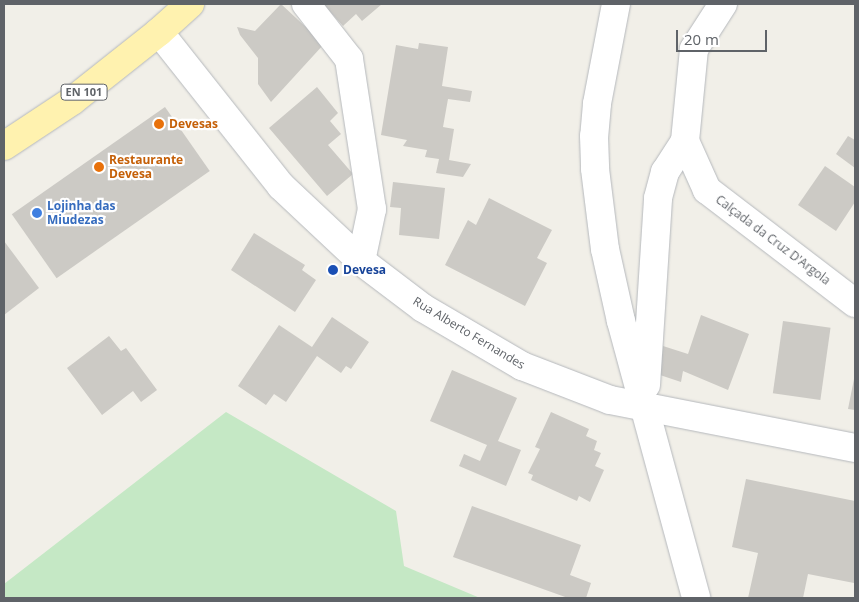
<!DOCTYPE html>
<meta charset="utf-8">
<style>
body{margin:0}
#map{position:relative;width:859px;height:602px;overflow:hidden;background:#f1efe8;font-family:"Open Sans",sans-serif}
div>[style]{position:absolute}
.green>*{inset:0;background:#c5e8c5}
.building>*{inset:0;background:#cccac5;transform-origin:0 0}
.roads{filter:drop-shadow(0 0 1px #b5b8bc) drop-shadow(0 0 1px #b5b8bc)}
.street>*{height:28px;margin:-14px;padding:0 14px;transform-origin:14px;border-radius:14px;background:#fff}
.secondary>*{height:28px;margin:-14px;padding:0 14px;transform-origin:14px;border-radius:14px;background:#fff}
.primary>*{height:28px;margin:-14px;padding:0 14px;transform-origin:14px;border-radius:14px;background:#fff2af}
.dots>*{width:14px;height:14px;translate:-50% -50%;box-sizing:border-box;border:2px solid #fff;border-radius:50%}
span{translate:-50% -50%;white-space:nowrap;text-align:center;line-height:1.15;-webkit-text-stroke:4.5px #fff;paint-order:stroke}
.shield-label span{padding:1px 4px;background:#fff;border:1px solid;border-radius:4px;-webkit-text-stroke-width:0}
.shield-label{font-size:11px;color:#5f6368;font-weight:700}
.food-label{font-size:12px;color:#c56008;font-weight:700}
.left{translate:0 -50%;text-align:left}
.shop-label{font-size:12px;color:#366cbe;font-weight:700}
.street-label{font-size:12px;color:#5f6368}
.transit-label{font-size:12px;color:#164399;font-weight:700}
.frame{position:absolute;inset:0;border:5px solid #5f6368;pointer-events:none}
.scale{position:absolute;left:676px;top:30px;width:91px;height:22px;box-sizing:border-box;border:2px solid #5f6368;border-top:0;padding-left:6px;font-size:15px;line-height:18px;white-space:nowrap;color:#5f6368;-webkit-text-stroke:4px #fff;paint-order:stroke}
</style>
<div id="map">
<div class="green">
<i style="clip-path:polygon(226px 412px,396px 511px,404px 566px,480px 598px,4px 598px,4px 584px)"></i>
</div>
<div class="building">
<i style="clip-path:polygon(281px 4px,324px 44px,271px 102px,258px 84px,258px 58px,240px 35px,237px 27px,255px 31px)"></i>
<i style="clip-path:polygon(323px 4px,382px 4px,362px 21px,356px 14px,343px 26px)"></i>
<i style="clip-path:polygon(419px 43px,448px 47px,442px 86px,472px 91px,470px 102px,448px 99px,443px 127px,454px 129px,449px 160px,471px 164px,463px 177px,436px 173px,439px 159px,425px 157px,427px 150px,403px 146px,407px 140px,381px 135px,396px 45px,418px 49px)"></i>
<i style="clip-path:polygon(317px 87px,338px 113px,330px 121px,341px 134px,328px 145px,353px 174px,327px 196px,269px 128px)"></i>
<i style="left:165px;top:107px;width:78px;height:187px;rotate:55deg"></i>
<i style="clip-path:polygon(848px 136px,855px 140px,855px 168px,836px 154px)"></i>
<i style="clip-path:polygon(825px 166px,855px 187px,855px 202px,836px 231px,798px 205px)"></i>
<i style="clip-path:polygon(393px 182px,445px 188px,439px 239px,399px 235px,401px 208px,390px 207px)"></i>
<i style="clip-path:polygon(489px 198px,552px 230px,537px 258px,547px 263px,525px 306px,445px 265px,468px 220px,476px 225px)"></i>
<i style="clip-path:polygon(254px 233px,305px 265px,302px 270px,316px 280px,295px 312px,231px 270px)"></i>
<i style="clip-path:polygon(4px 241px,39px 288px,4px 315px)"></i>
<i style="clip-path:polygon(701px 315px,749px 334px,728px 390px,683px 371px,681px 382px,660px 375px,663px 346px,688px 354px)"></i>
<i style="clip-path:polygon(332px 317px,369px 342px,351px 369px,346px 366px,341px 373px,317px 356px,286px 402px,274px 394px,266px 405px,238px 386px,279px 325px,312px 347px)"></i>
<i style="left:783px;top:321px;width:48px;height:73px;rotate:8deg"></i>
<i style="clip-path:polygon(109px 336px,121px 351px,126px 348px,157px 390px,141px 402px,133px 391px,102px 415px,67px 368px)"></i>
<i style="clip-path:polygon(452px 370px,517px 398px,498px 441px,521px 450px,506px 486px,459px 466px,464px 454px,480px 461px,487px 445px,430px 421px)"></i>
<i style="clip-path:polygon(854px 379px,855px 379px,855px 410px,848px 409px)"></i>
<i style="clip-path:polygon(551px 412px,589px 429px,586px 436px,597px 441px,594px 450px,601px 453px,595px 466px,604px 470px,590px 502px,579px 496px,577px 501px,531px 480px,533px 475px,528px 473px,540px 449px,535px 447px)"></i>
<i style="clip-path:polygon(746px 479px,855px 501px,854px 583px,808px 574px,803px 598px,748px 598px,758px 553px,732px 547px)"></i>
<i style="clip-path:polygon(472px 506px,581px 545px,570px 575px,591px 583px,586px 598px,568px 598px,453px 557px)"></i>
</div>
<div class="roads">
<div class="street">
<i style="left:306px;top:4px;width:70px;rotate:52deg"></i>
<i style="left:349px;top:59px;width:152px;rotate:81.3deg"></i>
<i style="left:372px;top:209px;width:53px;rotate:101.9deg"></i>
<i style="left:616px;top:4px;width:102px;rotate:100.8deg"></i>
<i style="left:597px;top:104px;width:32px;rotate:95deg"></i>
<i style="left:594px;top:136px;width:33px;rotate:88deg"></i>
<i style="left:595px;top:169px;width:81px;rotate:82.9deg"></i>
<i style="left:605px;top:249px;width:74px;rotate:77.5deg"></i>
<i style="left:621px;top:321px;width:287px;rotate:74.8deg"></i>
<i style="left:723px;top:4px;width:54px;rotate:122.8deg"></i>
<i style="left:694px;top:49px;width:92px;rotate:95.6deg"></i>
<i style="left:685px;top:141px;width:54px;rotate:65.8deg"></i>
<i style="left:707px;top:190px;width:186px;rotate:37.4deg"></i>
<i style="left:646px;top:385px;width:187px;rotate:-86.3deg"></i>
<i style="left:658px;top:198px;width:27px;rotate:-75deg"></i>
<i style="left:665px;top:172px;width:37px;rotate:-57deg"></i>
</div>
<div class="secondary">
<i style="left:159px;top:32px;width:196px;rotate:51.6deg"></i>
<i style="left:281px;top:186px;width:110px;rotate:43.2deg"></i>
<i style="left:361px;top:261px;width:78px;rotate:37.2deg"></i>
<i style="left:423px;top:308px;width:115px;rotate:30.4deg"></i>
<i style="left:522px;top:366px;width:94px;rotate:21.1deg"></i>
<i style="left:610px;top:400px;width:250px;rotate:11.1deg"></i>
</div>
<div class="primary">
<i style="left:4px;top:146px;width:82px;rotate:-33.5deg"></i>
<i style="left:72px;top:101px;width:111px;rotate:-38.4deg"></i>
<i style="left:159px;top:32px;width:42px;rotate:-42.1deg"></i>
</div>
</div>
<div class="dots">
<i style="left:159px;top:124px;background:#e8710a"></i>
<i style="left:99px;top:167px;background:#e8710a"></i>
<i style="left:37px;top:213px;background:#3f7fe0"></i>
<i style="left:333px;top:270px;background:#1a4fb4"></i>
</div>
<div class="shield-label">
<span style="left:84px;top:92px">EN 101</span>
</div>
<div class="food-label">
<span class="left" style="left:169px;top:124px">Devesas</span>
<span class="left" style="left:109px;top:167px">Restaurante<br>Devesa</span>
</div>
<div class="shop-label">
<span class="left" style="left:47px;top:213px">Lojinha das<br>Miudezas</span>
</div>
<div class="street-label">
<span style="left:773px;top:240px;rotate:37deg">Calçada da Cruz D'Argola</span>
<span style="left:469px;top:333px;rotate:31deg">Rua Alberto Fernandes</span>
</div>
<div class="transit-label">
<span class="left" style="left:343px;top:270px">Devesa</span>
</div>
<div class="frame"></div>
<div class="scale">20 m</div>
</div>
